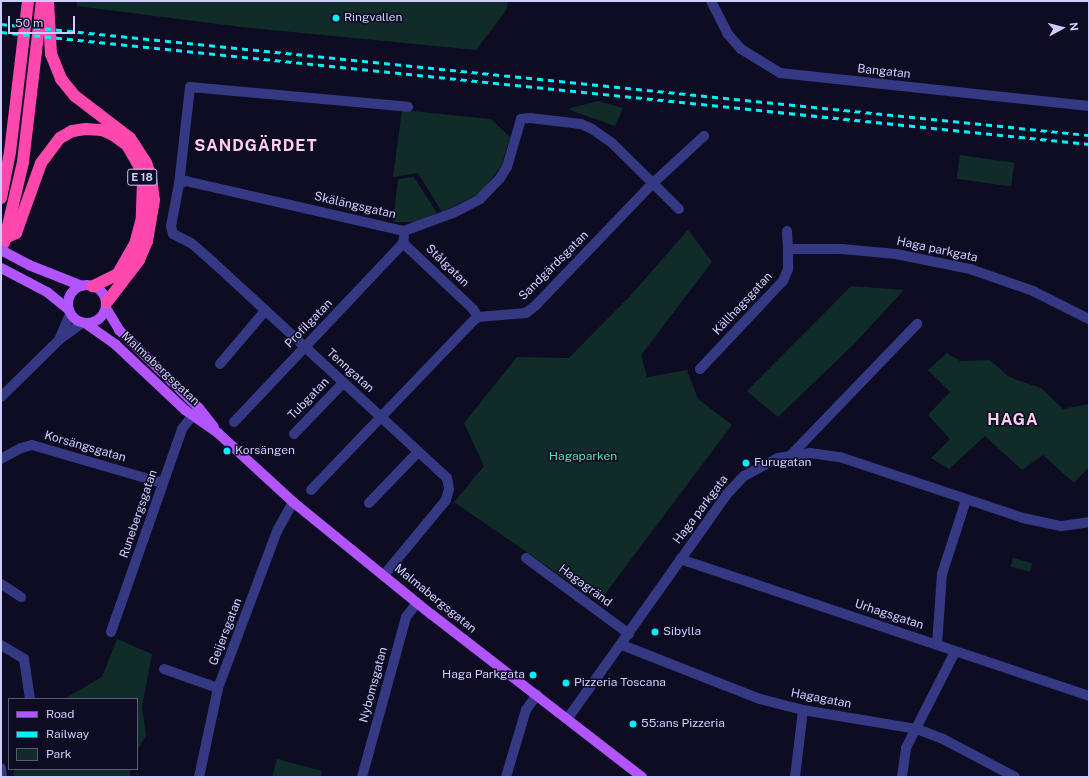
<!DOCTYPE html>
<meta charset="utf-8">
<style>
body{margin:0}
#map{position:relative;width:1090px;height:778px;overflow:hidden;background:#0e0c22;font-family:"Public Sans",sans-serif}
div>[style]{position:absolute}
.green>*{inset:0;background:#0f2c29;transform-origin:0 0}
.minor>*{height:10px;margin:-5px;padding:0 5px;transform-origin:5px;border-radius:5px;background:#353883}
.major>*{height:10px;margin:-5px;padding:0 5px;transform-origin:5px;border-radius:5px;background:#b254ff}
.major>.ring{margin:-5px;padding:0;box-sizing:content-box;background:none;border:10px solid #b254ff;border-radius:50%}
.highway>*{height:12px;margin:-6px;padding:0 6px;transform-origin:6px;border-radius:6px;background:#ff48ae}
.rail>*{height:2.5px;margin-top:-1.25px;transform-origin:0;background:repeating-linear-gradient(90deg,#00f2f8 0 6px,transparent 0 11px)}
.major-bridge>*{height:10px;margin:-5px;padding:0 5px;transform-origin:5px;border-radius:5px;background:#b254ff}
.dots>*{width:11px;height:11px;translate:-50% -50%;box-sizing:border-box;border:2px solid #0e0c22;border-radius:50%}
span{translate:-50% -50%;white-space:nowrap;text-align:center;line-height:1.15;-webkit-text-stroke:3px #0e0c22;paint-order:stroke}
.shield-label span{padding:1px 3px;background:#0e0c22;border:1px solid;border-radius:3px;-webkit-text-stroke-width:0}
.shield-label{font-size:11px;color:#cfcdff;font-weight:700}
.poi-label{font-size:12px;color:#cfcdff}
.left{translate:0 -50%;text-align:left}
.right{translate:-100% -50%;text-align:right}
.street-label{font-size:12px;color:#cfcdff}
.park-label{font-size:12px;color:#55e3b5}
.district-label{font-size:16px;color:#ffcff1;font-weight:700;letter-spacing:1px}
.frame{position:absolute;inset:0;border:2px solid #cfcdff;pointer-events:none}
.legend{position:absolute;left:8px;top:698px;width:130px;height:72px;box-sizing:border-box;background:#0e0c22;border:1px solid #5b597a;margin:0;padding:5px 7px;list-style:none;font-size:12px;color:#cfcdff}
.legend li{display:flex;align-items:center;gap:8px;height:20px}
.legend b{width:20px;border:1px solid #5b597a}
.north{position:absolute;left:1042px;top:8px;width:40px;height:40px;-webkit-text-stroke:3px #0e0c22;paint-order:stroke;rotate:83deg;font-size:11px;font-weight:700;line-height:16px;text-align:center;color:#cfcdff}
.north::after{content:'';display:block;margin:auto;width:14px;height:18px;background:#cfcdff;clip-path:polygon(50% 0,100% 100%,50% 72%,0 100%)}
.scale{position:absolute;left:8px;top:16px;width:67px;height:18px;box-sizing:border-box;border:2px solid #cfcdff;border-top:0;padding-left:5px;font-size:12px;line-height:14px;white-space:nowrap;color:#cfcdff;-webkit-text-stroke:3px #0e0c22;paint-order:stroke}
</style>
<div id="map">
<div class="green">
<i style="clip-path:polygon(77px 1px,508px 1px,507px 9px,476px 50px,241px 27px,77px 6px)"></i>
<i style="clip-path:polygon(598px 101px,623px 108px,615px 126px,567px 109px)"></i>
<i style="clip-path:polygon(402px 110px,491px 119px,510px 137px,502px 164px,482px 192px,442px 212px,418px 173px,393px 177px)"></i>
<i style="left:960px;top:155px;width:55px;height:24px;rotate:8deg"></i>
<i style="clip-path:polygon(414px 177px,437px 213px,417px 222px,393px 222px,398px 179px)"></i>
<i style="clip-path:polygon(688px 230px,712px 262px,641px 355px,647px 377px,687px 370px,698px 399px,732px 425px,599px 602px,454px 502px,484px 466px,464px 423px,517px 357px,569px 358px,631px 295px)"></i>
<i style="clip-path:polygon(851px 286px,904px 290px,855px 343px,778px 417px,747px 391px)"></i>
<i style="clip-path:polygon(947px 353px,960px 361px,990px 360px,1009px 377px,1041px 388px,1063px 409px,1089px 404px,1089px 467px,1074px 483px,1043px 455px,1022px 470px,985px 436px,949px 469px,931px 458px,950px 439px,928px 415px,950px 392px,928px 370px)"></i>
<i style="left:1013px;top:558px;width:20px;height:9px;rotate:15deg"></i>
<i style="clip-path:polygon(117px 639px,152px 654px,142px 707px,146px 735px,137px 751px,137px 699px,64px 699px,102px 677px)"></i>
<i style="clip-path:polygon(277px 759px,322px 771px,320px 777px,272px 777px)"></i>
<i style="left:14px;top:769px;width:116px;height:8px"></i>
</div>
<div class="minor">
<i style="left:711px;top:1px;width:36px;rotate:63deg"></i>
<i style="left:727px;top:33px;width:21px;rotate:49deg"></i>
<i style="left:741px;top:49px;width:46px;rotate:31.6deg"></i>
<i style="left:780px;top:73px;width:311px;rotate:6.1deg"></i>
<i style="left:179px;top:184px;width:98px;rotate:-83.5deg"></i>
<i style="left:190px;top:87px;width:219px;rotate:5.2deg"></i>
<i style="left:787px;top:231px;width:18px;rotate:87deg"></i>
<i style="left:788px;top:249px;width:54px"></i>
<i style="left:842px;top:249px;width:54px;rotate:5.3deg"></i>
<i style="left:896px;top:254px;width:76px;rotate:11.5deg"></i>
<i style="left:970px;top:269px;width:67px;rotate:19.2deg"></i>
<i style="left:1033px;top:291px;width:63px;rotate:26.6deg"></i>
<i style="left:404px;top:237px;width:6px;rotate:99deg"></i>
<i style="left:403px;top:243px;width:96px;rotate:43.3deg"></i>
<i style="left:473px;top:309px;width:9px;rotate:58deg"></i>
<i style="left:60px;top:339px;width:27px;rotate:-36deg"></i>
<i style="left:220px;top:364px;width:70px;rotate:-49.7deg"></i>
<i style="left:700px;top:369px;width:121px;rotate:-46.7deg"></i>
<i style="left:783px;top:281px;width:13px;rotate:-67deg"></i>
<i style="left:788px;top:269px;width:20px;rotate:-90deg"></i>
<i style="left:1px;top:397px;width:81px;rotate:-44.5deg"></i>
<i style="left:59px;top:340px;width:28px;rotate:-67deg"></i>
<i style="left:234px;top:422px;width:246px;rotate:-46.6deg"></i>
<i style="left:294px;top:434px;width:71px;rotate:-46.1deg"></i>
<i style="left:791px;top:455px;width:182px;rotate:-46.1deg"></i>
<i style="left:1px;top:459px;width:23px;rotate:-29deg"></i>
<i style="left:21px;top:448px;width:11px;rotate:-15deg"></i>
<i style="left:32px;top:445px;width:136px;rotate:16.2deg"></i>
<i style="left:311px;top:490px;width:233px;rotate:-46.2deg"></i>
<i style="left:472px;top:322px;width:8px;rotate:-40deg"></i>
<i style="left:478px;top:317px;width:48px;rotate:-4.8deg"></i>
<i style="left:526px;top:313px;width:11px;rotate:-38deg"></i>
<i style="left:535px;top:306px;width:169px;rotate:-46.2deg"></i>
<i style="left:652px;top:184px;width:71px;rotate:-42.7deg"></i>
<i style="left:369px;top:503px;width:71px;rotate:-46.1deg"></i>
<i style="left:526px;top:558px;width:128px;rotate:36.4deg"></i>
<i style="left:680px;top:559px;width:431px;rotate:18.5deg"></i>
<i style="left:384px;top:575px;width:97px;rotate:-50.4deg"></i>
<i style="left:446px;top:500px;width:11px;rotate:-75deg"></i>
<i style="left:449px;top:489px;width:11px;rotate:-100deg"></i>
<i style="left:447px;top:478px;width:318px;rotate:-137.3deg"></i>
<i style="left:213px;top:262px;width:29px;rotate:-139deg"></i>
<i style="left:191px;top:243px;width:20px;rotate:-153deg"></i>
<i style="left:173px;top:234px;width:8px;rotate:-104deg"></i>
<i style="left:171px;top:226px;width:43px;rotate:-79.2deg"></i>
<i style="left:179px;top:184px;width:8px;rotate:-23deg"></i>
<i style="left:186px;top:181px;width:224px;rotate:12.9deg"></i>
<i style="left:404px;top:231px;width:52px;rotate:-20.2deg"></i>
<i style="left:453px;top:213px;width:30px;rotate:-27deg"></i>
<i style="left:480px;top:199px;width:29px;rotate:-46deg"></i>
<i style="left:500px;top:178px;width:13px;rotate:-58deg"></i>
<i style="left:507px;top:167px;width:50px;rotate:-73.7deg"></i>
<i style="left:521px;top:119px;width:9px;rotate:-6deg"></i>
<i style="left:530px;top:118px;width:51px;rotate:6.7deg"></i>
<i style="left:581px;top:124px;width:12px;rotate:24deg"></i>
<i style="left:592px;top:129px;width:24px;rotate:35deg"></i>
<i style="left:612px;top:143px;width:94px;rotate:44.6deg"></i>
<i style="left:1px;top:584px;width:24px;rotate:33deg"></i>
<i style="left:111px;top:632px;width:215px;rotate:-70.7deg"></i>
<i style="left:182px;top:429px;width:24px;rotate:-52deg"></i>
<i style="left:1px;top:645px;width:27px;rotate:31deg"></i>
<i style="left:24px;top:659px;width:40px;rotate:81.5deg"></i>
<i style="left:622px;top:645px;width:148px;rotate:21.4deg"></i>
<i style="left:760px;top:699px;width:44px;rotate:14.3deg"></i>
<i style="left:803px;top:710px;width:116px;rotate:9.5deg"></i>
<i style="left:917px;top:729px;width:28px;rotate:21deg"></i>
<i style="left:943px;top:739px;width:81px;rotate:27.8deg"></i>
<i style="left:937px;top:645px;width:71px;rotate:-86deg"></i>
<i style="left:942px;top:574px;width:78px;rotate:-72deg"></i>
<i style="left:164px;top:669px;width:57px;rotate:19.4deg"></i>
<i style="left:568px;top:718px;width:275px;rotate:-54.6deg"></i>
<i style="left:727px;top:494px;width:25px;rotate:-47deg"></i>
<i style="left:744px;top:476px;width:38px;rotate:-28deg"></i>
<i style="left:778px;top:458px;width:32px;rotate:-9deg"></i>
<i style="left:810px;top:453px;width:30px;rotate:8deg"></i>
<i style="left:840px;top:457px;width:193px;rotate:18.4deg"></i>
<i style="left:1023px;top:518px;width:40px;rotate:12deg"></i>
<i style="left:1062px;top:526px;width:27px;rotate:-8deg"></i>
<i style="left:1px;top:768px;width:9px;rotate:84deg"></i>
<i style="left:199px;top:777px;width:91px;rotate:-77.9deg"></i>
<i style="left:218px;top:688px;width:168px;rotate:-69.4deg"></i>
<i style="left:277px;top:531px;width:33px;rotate:-61deg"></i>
<i style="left:362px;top:777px;width:166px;rotate:-74.6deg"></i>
<i style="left:406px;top:617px;width:18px;rotate:-52deg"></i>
<i style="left:506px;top:777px;width:70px;rotate:-73.4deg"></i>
<i style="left:526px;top:710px;width:19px;rotate:-55deg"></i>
<i style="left:795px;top:777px;width:67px;rotate:-83.2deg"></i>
<i style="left:902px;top:777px;width:29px;rotate:-82deg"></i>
<i style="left:906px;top:748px;width:108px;rotate:-63deg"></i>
</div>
<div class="major">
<i style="left:29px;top:265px;width:57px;rotate:21.6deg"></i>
<i style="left:1px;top:268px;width:52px;rotate:27.6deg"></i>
<i style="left:47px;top:292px;width:28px;rotate:39deg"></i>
<i class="ring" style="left:68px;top:285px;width:28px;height:28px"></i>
<i style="left:106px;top:308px;width:26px;rotate:59deg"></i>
<i style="left:119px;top:330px;width:112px;rotate:44.3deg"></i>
<i style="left:199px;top:408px;width:24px;rotate:52deg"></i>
<i style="left:85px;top:323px;width:38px;rotate:35deg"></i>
<i style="left:116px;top:345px;width:95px;rotate:43.3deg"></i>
<i style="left:185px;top:410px;width:40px;rotate:34.9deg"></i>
<i style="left:218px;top:433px;width:102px;rotate:42.6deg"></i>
<i style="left:293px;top:502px;width:178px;rotate:39.1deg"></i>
<i style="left:431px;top:614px;width:267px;rotate:37.7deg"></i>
</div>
<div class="highway">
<i style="left:48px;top:1px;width:53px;rotate:86.8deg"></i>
<i style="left:51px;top:54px;width:27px;rotate:68deg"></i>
<i style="left:61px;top:79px;width:22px;rotate:51deg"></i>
<i style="left:75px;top:96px;width:69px;rotate:37.4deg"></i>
<i style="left:130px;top:138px;width:30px;rotate:57deg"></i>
<i style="left:146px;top:163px;width:15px;rotate:70deg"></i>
<i style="left:151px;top:177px;width:23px;rotate:83deg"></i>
<i style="left:154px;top:200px;width:42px;rotate:99.7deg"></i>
<i style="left:147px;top:241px;width:21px;rotate:113deg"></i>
<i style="left:139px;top:260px;width:53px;rotate:127.3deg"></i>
<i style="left:1px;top:198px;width:47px;rotate:-78.9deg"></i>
<i style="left:10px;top:152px;width:152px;rotate:-83.2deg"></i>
<i style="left:5px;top:238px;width:12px;rotate:-24deg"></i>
<i style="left:16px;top:233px;width:74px;rotate:-70.3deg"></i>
<i style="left:41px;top:163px;width:31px;rotate:-53deg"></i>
<i style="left:60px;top:138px;width:14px;rotate:-30deg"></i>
<i style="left:72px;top:131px;width:14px;rotate:-8deg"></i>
<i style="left:86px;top:129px;width:16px;rotate:4deg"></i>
<i style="left:102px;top:130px;width:12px;rotate:24deg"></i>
<i style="left:113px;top:135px;width:17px;rotate:36deg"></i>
<i style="left:127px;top:145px;width:24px;rotate:60deg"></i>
<i style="left:139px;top:166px;width:16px;rotate:75deg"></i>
<i style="left:143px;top:181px;width:37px;rotate:92deg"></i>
<i style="left:142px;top:218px;width:27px;rotate:105deg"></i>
<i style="left:135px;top:244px;width:34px;rotate:120deg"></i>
<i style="left:118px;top:274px;width:28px;rotate:154deg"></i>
<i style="left:4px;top:243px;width:83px;rotate:-76.8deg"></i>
<i style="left:23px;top:162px;width:162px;rotate:-83.3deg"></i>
</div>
<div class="rail">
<i style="left:1px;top:24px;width:1094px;rotate:5.83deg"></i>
<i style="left:1px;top:32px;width:1094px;rotate:5.88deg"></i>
</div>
<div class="major-bridge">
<i style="left:1px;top:250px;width:32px;rotate:28deg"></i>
</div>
<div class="dots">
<i style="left:336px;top:18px;background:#00f2f8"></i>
<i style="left:227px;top:451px;background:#00f2f8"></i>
<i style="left:746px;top:463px;background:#00f2f8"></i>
<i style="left:655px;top:632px;background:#00f2f8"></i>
<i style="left:533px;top:675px;background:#00f2f8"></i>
<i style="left:566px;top:683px;background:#00f2f8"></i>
<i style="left:633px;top:724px;background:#00f2f8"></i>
</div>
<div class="shield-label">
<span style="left:142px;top:177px">E 18</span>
</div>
<div class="poi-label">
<span class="left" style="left:344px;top:18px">Ringvallen</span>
<span class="left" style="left:235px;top:451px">Korsängen</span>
<span class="left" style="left:754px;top:463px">Furugatan</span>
<span class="left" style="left:663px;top:632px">Sibylla</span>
<span class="right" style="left:525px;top:675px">Haga Parkgata</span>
<span class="left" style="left:574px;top:683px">Pizzeria Toscana</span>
<span class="left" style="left:641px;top:724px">55:ans Pizzeria</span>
</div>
<div class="street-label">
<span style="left:884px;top:72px;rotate:6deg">Bangatan</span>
<span style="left:355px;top:206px;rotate:13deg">Skälängsgatan</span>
<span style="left:937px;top:250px;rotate:12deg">Haga parkgata</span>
<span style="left:447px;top:266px;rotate:44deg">Stålgatan</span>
<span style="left:554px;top:266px;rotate:-45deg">Sandgärdsgatan</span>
<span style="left:743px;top:304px;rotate:-47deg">Källhagsgatan</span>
<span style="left:309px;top:324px;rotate:-46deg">Profilgatan</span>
<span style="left:160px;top:369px;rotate:43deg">Malmabergsgatan</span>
<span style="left:350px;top:371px;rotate:42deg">Tenngatan</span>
<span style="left:309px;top:399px;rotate:-46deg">Tubgatan</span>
<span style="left:85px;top:447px;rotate:16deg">Korsängsgatan</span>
<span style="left:701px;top:510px;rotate:-53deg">Haga parkgata</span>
<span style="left:139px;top:514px;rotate:-71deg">Runebergsgatan</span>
<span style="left:585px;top:586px;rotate:36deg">Hagagränd</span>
<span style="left:435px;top:599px;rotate:39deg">Malmabergsgatan</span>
<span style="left:889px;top:615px;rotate:18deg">Urhagsgatan</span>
<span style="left:226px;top:632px;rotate:-69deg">Geijersgatan</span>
<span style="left:374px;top:685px;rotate:-75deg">Nybomsgatan</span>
<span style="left:821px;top:699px;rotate:11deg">Hagagatan</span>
</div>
<div class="park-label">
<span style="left:583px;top:457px">Hagaparken</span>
</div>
<div class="district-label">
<span style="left:256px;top:146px">SANDGÄRDET</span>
<span style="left:1013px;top:420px">HAGA</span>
</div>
<div class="frame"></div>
<ul class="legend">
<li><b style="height:5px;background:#b254ff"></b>Road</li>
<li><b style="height:5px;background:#00f2f8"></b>Railway</li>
<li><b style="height:11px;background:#0f2c29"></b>Park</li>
</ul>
<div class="north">N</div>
<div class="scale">50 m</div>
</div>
